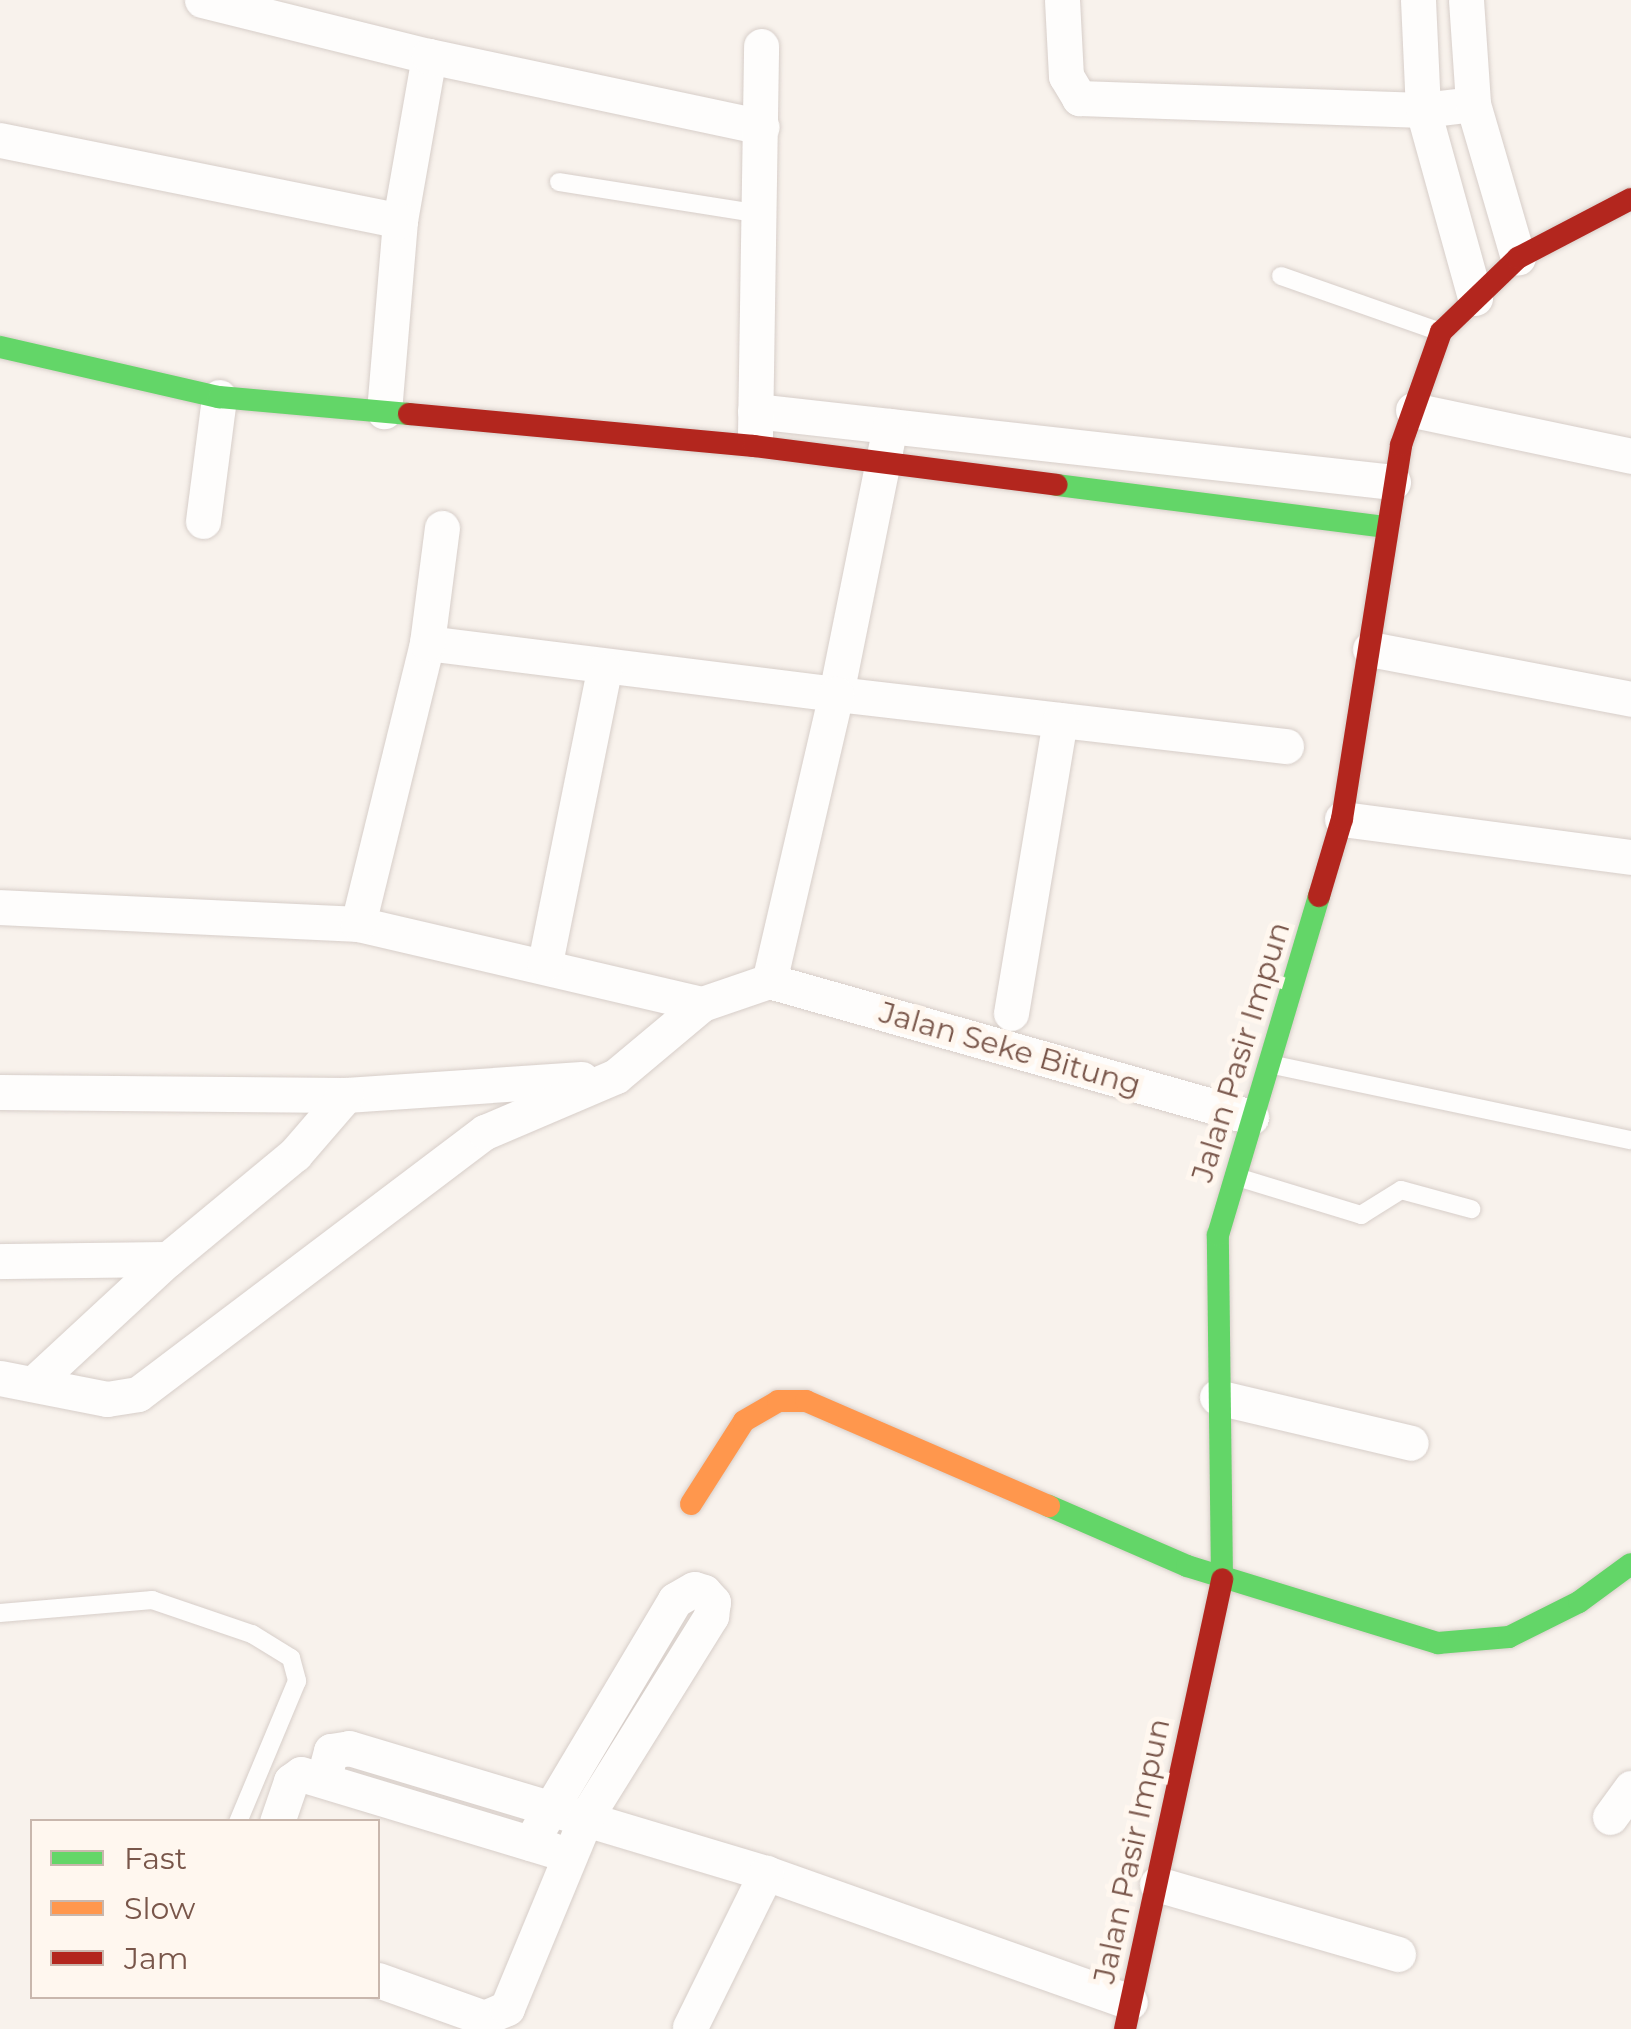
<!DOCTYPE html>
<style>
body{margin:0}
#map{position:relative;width:1631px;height:2029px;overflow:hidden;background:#f8f2ec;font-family:Montserrat,sans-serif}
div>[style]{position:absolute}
.roads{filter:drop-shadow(0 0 2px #d7cec9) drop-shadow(0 0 2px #d7cec9)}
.lane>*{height:18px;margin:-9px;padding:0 9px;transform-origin:9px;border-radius:9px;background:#fefdfc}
.street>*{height:35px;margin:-17.5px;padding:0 17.5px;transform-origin:17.5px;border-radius:17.5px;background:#fefdfc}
.fast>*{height:22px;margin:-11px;padding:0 11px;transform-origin:11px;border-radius:11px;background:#63d668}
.slow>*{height:22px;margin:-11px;padding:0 11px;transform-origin:11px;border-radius:11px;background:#ff974d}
.jam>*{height:22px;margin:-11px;padding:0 11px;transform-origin:11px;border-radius:11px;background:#b3261e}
span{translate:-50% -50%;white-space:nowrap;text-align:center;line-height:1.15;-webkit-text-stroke:10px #fff7ef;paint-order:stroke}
.street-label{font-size:30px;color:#79564a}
.legend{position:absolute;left:30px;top:1819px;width:350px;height:180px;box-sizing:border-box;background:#fff7ef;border:2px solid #c9b7ad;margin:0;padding:12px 18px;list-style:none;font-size:30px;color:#79564a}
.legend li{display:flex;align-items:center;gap:20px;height:50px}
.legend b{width:50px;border:2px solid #c9b7ad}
</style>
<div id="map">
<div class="roads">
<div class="lane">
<i style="left:559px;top:182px;width:204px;rotate:9deg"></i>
<i style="left:1281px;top:276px;width:170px;rotate:19.3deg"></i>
<i style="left:1269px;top:1064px;width:370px;rotate:11.9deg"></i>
<i style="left:1237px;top:1177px;width:130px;rotate:17deg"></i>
<i style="left:1361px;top:1215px;width:47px;rotate:-32deg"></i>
<i style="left:1401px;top:1190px;width:73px;rotate:15.2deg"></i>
<i style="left:0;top:1613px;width:153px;rotate:-4.9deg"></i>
<i style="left:152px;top:1600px;width:106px;rotate:18.8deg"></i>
<i style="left:252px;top:1634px;width:46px;rotate:31.6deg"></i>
<i style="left:291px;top:1658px;width:24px;rotate:75deg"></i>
<i style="left:297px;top:1681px;width:153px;rotate:112.7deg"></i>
</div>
<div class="street">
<i style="left:202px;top:0;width:234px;rotate:13.9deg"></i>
<i style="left:429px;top:56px;width:168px;rotate:100deg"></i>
<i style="left:400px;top:221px;width:191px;rotate:94.8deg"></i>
<i style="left:1062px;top:0;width:76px;rotate:87deg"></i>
<i style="left:1066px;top:76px;width:26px;rotate:59deg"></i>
<i style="left:1079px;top:98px;width:344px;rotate:2deg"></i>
<i style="left:1423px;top:110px;width:50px;rotate:-6.8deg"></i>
<i style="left:1418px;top:0;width:110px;rotate:87.4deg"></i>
<i style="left:1423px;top:110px;width:195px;rotate:74.5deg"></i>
<i style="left:1466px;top:0;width:104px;rotate:86.1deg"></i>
<i style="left:1473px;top:104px;width:160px;rotate:73.7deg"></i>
<i style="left:429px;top:56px;width:340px;rotate:12deg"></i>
<i style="left:0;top:140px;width:408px;rotate:11.4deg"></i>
<i style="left:1413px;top:410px;width:223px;rotate:11.9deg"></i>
<i style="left:755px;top:411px;width:642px;rotate:6.35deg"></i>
<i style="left:890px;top:426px;width:273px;rotate:101.4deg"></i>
<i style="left:836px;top:694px;width:453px;rotate:6.6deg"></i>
<i style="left:755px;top:435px;width:389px;rotate:-89.1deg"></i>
<i style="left:203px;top:521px;width:125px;rotate:-82.6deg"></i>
<i style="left:427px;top:643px;width:412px;rotate:7.1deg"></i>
<i style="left:836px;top:694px;width:295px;rotate:103.1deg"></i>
<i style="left:1370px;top:649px;width:266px;rotate:10.8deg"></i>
<i style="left:1342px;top:819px;width:291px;rotate:7.5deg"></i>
<i style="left:0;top:907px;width:358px;rotate:2.7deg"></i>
<i style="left:358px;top:924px;width:353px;rotate:13.1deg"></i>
<i style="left:358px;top:924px;width:289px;rotate:-76.2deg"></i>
<i style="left:427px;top:643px;width:116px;rotate:-82.6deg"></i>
<i style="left:545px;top:963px;width:299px;rotate:-78.6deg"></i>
<i style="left:769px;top:981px;width:501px;rotate:15.76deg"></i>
<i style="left:1011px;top:1013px;width:297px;rotate:-80.5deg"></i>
<i style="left:0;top:1092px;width:346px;rotate:0.5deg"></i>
<i style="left:346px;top:1095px;width:236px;rotate:-3.9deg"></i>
<i style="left:0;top:1261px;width:168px;rotate:-0.7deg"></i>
<i style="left:168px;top:1259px;width:165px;rotate:-39.6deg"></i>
<i style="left:295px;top:1154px;width:78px;rotate:-49.2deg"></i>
<i style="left:0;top:1378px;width:109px;rotate:11.1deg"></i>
<i style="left:107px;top:1399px;width:31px;rotate:-9deg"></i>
<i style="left:138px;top:1394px;width:435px;rotate:-37.1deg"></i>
<i style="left:485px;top:1132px;width:142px;rotate:-23.1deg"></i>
<i style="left:616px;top:1076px;width:112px;rotate:-39.9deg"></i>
<i style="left:702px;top:1004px;width:71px;rotate:-18.9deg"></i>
<i style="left:35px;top:1382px;width:181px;rotate:-42.8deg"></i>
<i style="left:1217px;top:1397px;width:199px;rotate:13.3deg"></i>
<i style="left:324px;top:1777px;width:27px;rotate:-75deg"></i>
<i style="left:331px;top:1751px;width:18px;rotate:-9deg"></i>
<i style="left:349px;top:1748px;width:435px;rotate:16.7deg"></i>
<i style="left:766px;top:1873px;width:386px;rotate:19.5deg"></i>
<i style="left:1610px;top:1817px;width:36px;rotate:-54deg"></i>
<i style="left:277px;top:1822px;width:43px;rotate:-71.1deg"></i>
<i style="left:291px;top:1781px;width:12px;rotate:-35deg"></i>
<i style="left:301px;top:1774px;width:262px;rotate:16.8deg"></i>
<i style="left:1157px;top:1884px;width:251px;rotate:16.2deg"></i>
<i style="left:378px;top:1980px;width:113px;rotate:19.7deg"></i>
<i style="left:484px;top:2018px;width:25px;rotate:-23deg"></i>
<i style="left:507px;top:2008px;width:207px;rotate:-67.5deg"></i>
<i style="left:586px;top:1817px;width:237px;rotate:-58.1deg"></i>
<i style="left:711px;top:1616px;width:14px;rotate:-82deg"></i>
<i style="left:713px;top:1602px;width:13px;rotate:-132deg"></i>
<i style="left:704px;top:1592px;width:10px;rotate:-163deg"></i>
<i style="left:694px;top:1589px;width:22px;rotate:150deg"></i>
<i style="left:675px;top:1600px;width:283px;rotate:120.8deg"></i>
<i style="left:690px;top:2027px;width:172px;rotate:-63.7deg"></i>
</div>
<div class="fast">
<i style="left:0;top:347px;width:225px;rotate:12.9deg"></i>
<i style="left:219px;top:397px;width:191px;rotate:5.1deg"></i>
<i style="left:1057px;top:485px;width:331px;rotate:7.3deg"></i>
<i style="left:1049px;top:1506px;width:150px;rotate:23.5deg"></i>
<i style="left:1187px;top:1566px;width:263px;rotate:17.1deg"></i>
<i style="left:1438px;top:1643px;width:71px;rotate:-4.8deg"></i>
<i style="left:1509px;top:1637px;width:78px;rotate:-26.6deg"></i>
<i style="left:1579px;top:1602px;width:64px;rotate:-36.2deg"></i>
<i style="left:1222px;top:1579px;width:344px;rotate:-90.7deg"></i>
<i style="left:1218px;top:1235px;width:354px;rotate:-73.4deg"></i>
</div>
<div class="slow">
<i style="left:691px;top:1504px;width:98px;rotate:-57.4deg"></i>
<i style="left:744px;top:1421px;width:39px;rotate:-30deg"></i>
<i style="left:778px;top:1401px;width:28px"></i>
<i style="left:806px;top:1401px;width:265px;rotate:23.4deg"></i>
</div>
<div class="jam">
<i style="left:409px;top:414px;width:346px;rotate:5.3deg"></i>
<i style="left:754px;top:446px;width:305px;rotate:7.3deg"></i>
<i style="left:1319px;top:896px;width:80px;rotate:-73.4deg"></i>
<i style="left:1342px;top:819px;width:379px;rotate:-81deg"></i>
<i style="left:1401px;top:445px;width:120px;rotate:-70.5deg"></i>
<i style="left:1441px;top:332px;width:107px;rotate:-43.9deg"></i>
<i style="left:1518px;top:258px;width:127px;rotate:-27.6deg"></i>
<i style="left:1125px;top:2029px;width:460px;rotate:-77.8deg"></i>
</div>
</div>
<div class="street-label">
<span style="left:1010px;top:1049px;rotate:16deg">Jalan Seke Bitung</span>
<span style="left:1241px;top:1052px;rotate:-73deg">Jalan Pasir Impun</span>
<span style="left:1132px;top:1851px;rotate:-78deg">Jalan Pasir Impun</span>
</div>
<ul class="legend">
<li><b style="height:12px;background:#63d668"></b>Fast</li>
<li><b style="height:12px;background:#ff974d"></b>Slow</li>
<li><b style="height:12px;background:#b3261e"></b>Jam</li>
</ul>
</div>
